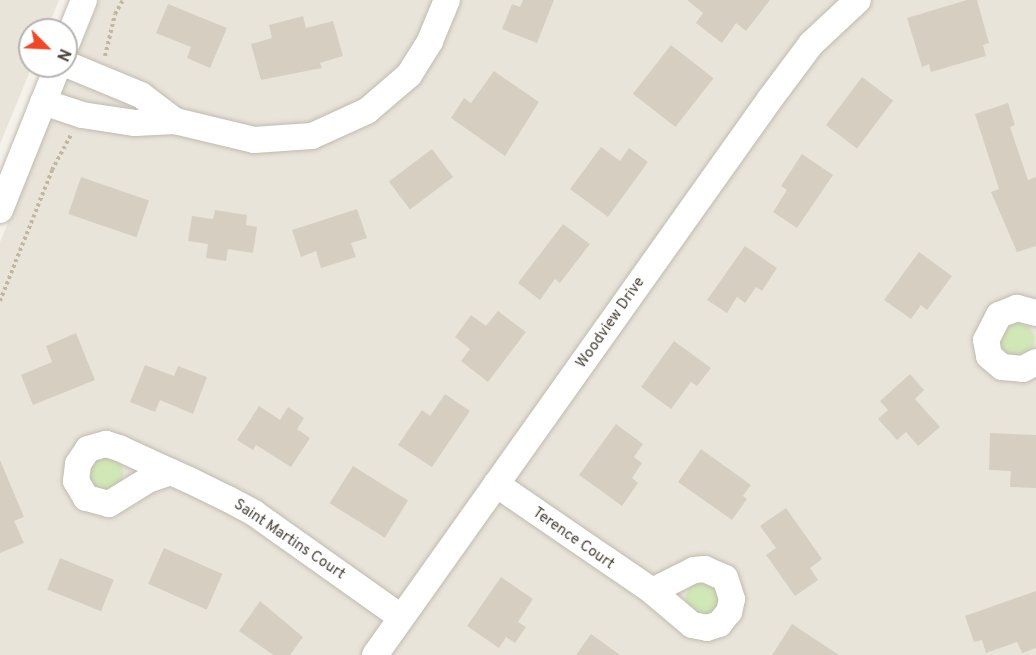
<!DOCTYPE html>
<style>
body{margin:0}
#map{position:relative;width:1036px;height:655px;overflow:hidden;background:#f5f2eb;font-family:Overpass,sans-serif}
div>[style]{position:absolute}
.residential>*{inset:0;background:#e9e4da}
.green>*{inset:0;background:#d0e7b6}
.round{border-radius:50%}
.building>*{inset:0;background:#d6cec1;transform-origin:0 0}
.path>*{height:4px;margin-top:-2px;transform-origin:0;background:repeating-linear-gradient(90deg,#c2b6a0 0 3px,transparent 0 6px)}
.roads{filter:drop-shadow(0 0 2px #c0baae) drop-shadow(0 0 2px #c0baae)}
.minor>*{height:26px;margin:-13px;padding:0 13px;transform-origin:13px;border-radius:13px;background:#fff}
span{translate:-50% -50%;white-space:nowrap;text-align:center;line-height:1.15;-webkit-text-stroke:5px #fff;paint-order:stroke}
.street-label{font-size:15px;color:#494339}
.north{position:absolute;left:18px;top:18px;width:60px;height:60px;box-sizing:border-box;background:#fff;border:2px solid #b6b4b0;border-radius:50%;rotate:114deg;font-size:16px;font-weight:700;line-height:24px;text-align:center;color:#494339}
.north::after{content:'';display:block;margin:auto;width:21px;height:27px;background:#f24725;clip-path:polygon(50% 0,100% 100%,50% 72%,0 100%)}
</style>
<div id="map">
<div class="residential">
<i style="clip-path:polygon(0 0,59px 0,47px 30px,30px 30px,32px 66px,0 144px)"></i>
<i style="clip-path:polygon(99px 0,1036px 0,1036px 655px,0 655px,0 242px)"></i>
</div>
<div class="green">
<i class="round" style="left:998px;top:322px;width:36px;height:36px"></i>
<i class="round" style="left:89px;top:456px;width:34px;height:34px"></i>
<i class="round" style="left:686px;top:581px;width:34px;height:34px"></i>
</div>
<div class="building">
<i style="clip-path:polygon(523px 0,554px 0,537px 43px,502px 29px,512px 4px,520px 7px)"></i>
<i style="clip-path:polygon(687px 0,770px 0,746px 31px,736px 23px,722px 43px,696px 23px,703px 13px)"></i>
<i style="clip-path:polygon(967px 0,977px 0,989px 43px,983px 45px,986px 56px,931px 72px,929px 64px,922px 67px,907px 18px)"></i>
<i style="clip-path:polygon(168px 4px,227px 28px,210px 68px,187px 58px,191px 47px,156px 33px)"></i>
<i style="clip-path:polygon(303px 16px,306px 28px,333px 21px,343px 56px,320px 63px,322px 68px,261px 80px,251px 44px,272px 38px,269px 25px)"></i>
<i style="left:671px;top:45px;width:54px;height:62px;rotate:38deg"></i>
<i style="clip-path:polygon(494px 71px,539px 102px,505px 156px,451px 118px,464px 98px,471px 103px)"></i>
<i style="left:862px;top:77px;width:39px;height:60px;rotate:37deg"></i>
<i style="clip-path:polygon(1008px 103px,1015px 125px,1010px 127px,1028px 180px,1036px 177px,1036px 246px,1017px 252px,991px 192px,999px 189px,975px 114px)"></i>
<i style="clip-path:polygon(601px 147px,620px 161px,629px 148px,648px 162px,608px 217px,570px 189px)"></i>
<i style="left:432px;top:149px;width:35px;height:54px;rotate:53deg"></i>
<i style="clip-path:polygon(802px 154px,833px 175px,797px 228px,773px 212px,787px 190px,781px 186px)"></i>
<i style="left:81px;top:177px;width:72px;height:39px;rotate:19deg"></i>
<i style="clip-path:polygon(357px 209px,367px 238px,351px 243px,356px 257px,321px 268px,316px 251px,301px 257px,292px 230px)"></i>
<i style="clip-path:polygon(215px 210px,247px 215px,246px 225px,257px 227px,253px 253px,228px 249px,226px 261px,206px 258px,208px 244px,188px 241px,192px 216px,213px 219px)"></i>
<i style="clip-path:polygon(563px 224px,590px 244px,560px 283px,555px 279px,540px 300px,518px 283px)"></i>
<i style="clip-path:polygon(745px 246px,777px 268px,762px 291px,756px 287px,745px 303px,737px 297px,727px 313px,707px 300px)"></i>
<i style="clip-path:polygon(919px 252px,952px 276px,927px 310px,921px 305px,911px 319px,884px 300px)"></i>
<i style="clip-path:polygon(498px 311px,526px 332px,488px 382px,461px 361px,470px 349px,455px 337px,471px 315px,486px 326px)"></i>
<i style="clip-path:polygon(76px 333px,95px 380px,33px 405px,21px 375px,52px 362px,46px 346px)"></i>
<i style="clip-path:polygon(674px 341px,711px 368px,697px 386px,691px 382px,671px 409px,641px 387px)"></i>
<i style="clip-path:polygon(145px 365px,174px 376px,178px 366px,207px 377px,193px 414px,160px 400px,155px 412px,130px 402px)"></i>
<i style="clip-path:polygon(910px 374px,924px 390px,915px 399px,940px 427px,918px 446px,906px 432px,897px 440px,878px 419px,888px 410px,880px 401px)"></i>
<i style="clip-path:polygon(445px 394px,470px 411px,432px 467px,398px 445px,422px 410px,430px 416px)"></i>
<i style="clip-path:polygon(259px 406px,280px 420px,288px 407px,304px 418px,297px 429px,310px 438px,291px 467px,256px 445px,253px 450px,237px 440px)"></i>
<i style="clip-path:polygon(616px 424px,643px 444px,634px 457px,642px 463px,632px 478px,638px 483px,622px 506px,579px 475px)"></i>
<i style="clip-path:polygon(990px 433px,1036px 435px,1036px 488px,1010px 487px,1011px 471px,989px 470px)"></i>
<i style="clip-path:polygon(701px 449px,751px 485px,743px 496px,747px 499px,732px 520px,678px 482px)"></i>
<i style="clip-path:polygon(0 460px,24px 517px,14px 521px,24px 543px,0 553px)"></i>
<i style="left:353px;top:466px;width:65px;height:44px;rotate:32deg"></i>
<i style="clip-path:polygon(786px 508px,822px 559px,810px 568px,818px 580px,795px 596px,766px 555px,776px 548px,760px 526px)"></i>
<i style="left:164px;top:548px;width:64px;height:39px;rotate:24deg"></i>
<i style="left:60px;top:558px;width:58px;height:34px;rotate:22deg"></i>
<i style="clip-path:polygon(501px 577px,533px 599px,518px 622px,526px 627px,515px 643px,506px 637px,499px 648px,467px 626px)"></i>
<i style="clip-path:polygon(1036px 591px,1036px 648px,1022px 653px,1017px 642px,986px 653px,982px 640px,974px 642px,965px 616px)"></i>
<i style="clip-path:polygon(260px 601px,303px 637px,290px 655px,273px 655px,239px 631px)"></i>
<i style="clip-path:polygon(792px 624px,839px 655px,772px 655px)"></i>
<i style="clip-path:polygon(591px 634px,620px 655px,576px 655px)"></i>
</div>
<div class="path">
<i style="left:105px;top:56px;width:43px;rotate:-76.6deg"></i>
<i style="left:115px;top:14px;width:16px;rotate:-60deg"></i>
<i style="left:0;top:301px;width:141px;rotate:-68.3deg"></i>
<i style="left:52px;top:170px;width:42px;rotate:-61.6deg"></i>
</div>
<div class="roads">
<div class="minor">
<i style="left:66px;top:45px;width:48px;rotate:-68.2deg"></i>
<i style="left:66px;top:64px;width:81px;rotate:22.5deg"></i>
<i style="left:141px;top:95px;width:43px;rotate:37.4deg"></i>
<i style="left:43px;top:102px;width:41px;rotate:18.4deg"></i>
<i style="left:82px;top:115px;width:54px;rotate:8.6deg"></i>
<i style="left:135px;top:123px;width:40px;rotate:-2.9deg"></i>
<i style="left:175px;top:121px;width:81px;rotate:13.5deg"></i>
<i style="left:254px;top:140px;width:58px;rotate:-3.9deg"></i>
<i style="left:312px;top:136px;width:60px;rotate:-24.4deg"></i>
<i style="left:367px;top:111px;width:55px;rotate:-40.6deg"></i>
<i style="left:409px;top:75px;width:40px;rotate:-58deg"></i>
<i style="left:430px;top:41px;width:44px;rotate:-67.5deg"></i>
<i style="left:0;top:210px;width:155px;rotate:-68.1deg"></i>
<i style="left:1036px;top:313px;width:20px;rotate:-165deg"></i>
<i style="left:1017px;top:308px;width:19px;rotate:159deg"></i>
<i style="left:999px;top:315px;width:28px;rotate:117deg"></i>
<i style="left:986px;top:340px;width:16px;rotate:79deg"></i>
<i style="left:989px;top:356px;width:17px;rotate:40deg"></i>
<i style="left:1002px;top:367px;width:21px;rotate:5deg"></i>
<i style="left:1023px;top:369px;width:15px;rotate:-28deg"></i>
<i style="left:171px;top:472px;width:24px;rotate:161deg"></i>
<i style="left:148px;top:480px;width:46px;rotate:148.4deg"></i>
<i style="left:109px;top:504px;width:24px;rotate:-165deg"></i>
<i style="left:86px;top:498px;width:20px;rotate:-120deg"></i>
<i style="left:76px;top:481px;width:17px;rotate:-83deg"></i>
<i style="left:78px;top:464px;width:18px;rotate:-56deg"></i>
<i style="left:88px;top:449px;width:19px;rotate:-16deg"></i>
<i style="left:106px;top:444px;width:14px;rotate:17deg"></i>
<i style="left:119px;top:448px;width:57px;rotate:24.8deg"></i>
<i style="left:171px;top:472px;width:20px;rotate:24deg"></i>
<i style="left:189px;top:480px;width:43px;rotate:26deg"></i>
<i style="left:228px;top:499px;width:30px;rotate:28deg"></i>
<i style="left:254px;top:513px;width:180px;rotate:35.3deg"></i>
<i style="left:496px;top:484px;width:189px;rotate:34.4deg"></i>
<i style="left:652px;top:591px;width:52px;rotate:40.4deg"></i>
<i style="left:692px;top:625px;width:15px;rotate:11deg"></i>
<i style="left:707px;top:628px;width:13px;rotate:-18deg"></i>
<i style="left:719px;top:624px;width:16px;rotate:-50deg"></i>
<i style="left:729px;top:612px;width:13px;rotate:-77deg"></i>
<i style="left:732px;top:599px;width:22px;rotate:-108deg"></i>
<i style="left:725px;top:578px;width:22px;rotate:-156deg"></i>
<i style="left:705px;top:569px;width:11px;rotate:175deg"></i>
<i style="left:694px;top:570px;width:47px;rotate:153.4deg"></i>
<i style="left:375px;top:655px;width:682px;rotate:-54.61deg"></i>
<i style="left:770px;top:99px;width:69px;rotate:-53.3deg"></i>
<i style="left:811px;top:44px;width:64px;rotate:-43.1deg"></i>
</div>
</div>
<div class="street-label">
<span style="left:611px;top:323px;rotate:-55deg">Woodview Drive</span>
<span style="left:573px;top:539px;rotate:35deg">Terence Court</span>
<span style="left:289px;top:540px;rotate:34deg">Saint Martins Court</span>
</div>
<div class="north">N</div>
</div>
